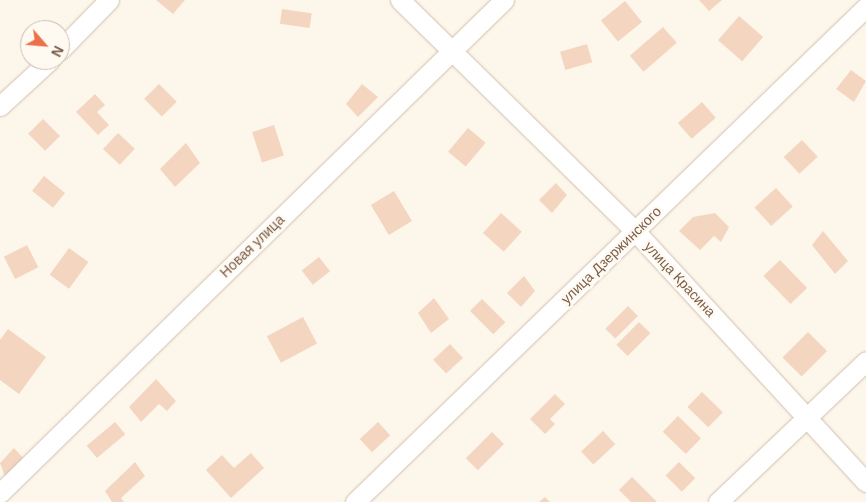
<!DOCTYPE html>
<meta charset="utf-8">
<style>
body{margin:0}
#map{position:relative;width:866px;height:502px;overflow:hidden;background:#fdf6ea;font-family:Helvetica,sans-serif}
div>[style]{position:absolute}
.building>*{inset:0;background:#f4d6c0;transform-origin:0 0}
.roads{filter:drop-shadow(0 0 1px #d1beae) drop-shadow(0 0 1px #d1beae)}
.minor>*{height:19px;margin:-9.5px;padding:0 9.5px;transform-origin:9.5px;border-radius:9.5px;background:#fff}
span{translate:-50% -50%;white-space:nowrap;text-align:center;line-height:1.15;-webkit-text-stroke:5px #fffaf1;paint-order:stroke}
.street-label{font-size:14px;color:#7a5d4b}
.north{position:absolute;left:20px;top:20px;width:50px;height:50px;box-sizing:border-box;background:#fffaf1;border:1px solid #cabbaf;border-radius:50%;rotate:117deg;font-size:14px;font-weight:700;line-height:20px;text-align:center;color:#7a5d4b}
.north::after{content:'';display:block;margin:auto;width:18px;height:22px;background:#ec714a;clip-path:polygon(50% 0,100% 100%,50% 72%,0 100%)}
</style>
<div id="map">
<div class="building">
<i style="clip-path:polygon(156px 0,185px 0,173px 14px)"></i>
<i style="clip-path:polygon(699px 0,722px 0,709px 11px)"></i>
<i style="left:625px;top:1px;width:27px;height:31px;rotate:51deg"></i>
<i style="left:282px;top:9px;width:30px;height:15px;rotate:8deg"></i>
<i style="left:739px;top:16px;width:32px;height:32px;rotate:41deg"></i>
<i style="left:663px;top:27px;width:21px;height:44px;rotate:49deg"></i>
<i style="left:587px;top:44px;width:19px;height:28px;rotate:74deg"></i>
<i style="clip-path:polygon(851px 70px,866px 81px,854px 102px,836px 89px)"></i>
<i style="left:159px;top:84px;width:25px;height:21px;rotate:45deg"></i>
<i style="clip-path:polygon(362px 84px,378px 97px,358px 117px,346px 104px)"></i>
<i style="clip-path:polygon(95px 94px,105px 105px,97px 112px,109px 125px,98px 135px,76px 112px)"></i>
<i style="left:702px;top:102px;width:21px;height:32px;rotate:49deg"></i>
<i style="left:43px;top:119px;width:24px;height:21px;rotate:45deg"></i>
<i style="left:274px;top:125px;width:32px;height:23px;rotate:72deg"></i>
<i style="left:468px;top:128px;width:23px;height:31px;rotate:40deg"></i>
<i style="left:118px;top:133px;width:23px;height:22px;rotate:43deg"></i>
<i style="left:802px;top:140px;width:23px;height:25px;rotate:47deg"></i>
<i style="clip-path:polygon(186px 143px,200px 163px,175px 187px,160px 169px)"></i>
<i style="left:44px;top:176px;width:27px;height:19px;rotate:39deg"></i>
<i style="clip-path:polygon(556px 183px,567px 195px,552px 213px,539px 200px)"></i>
<i style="left:776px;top:188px;width:25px;height:29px;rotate:48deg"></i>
<i style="left:394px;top:191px;width:35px;height:27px;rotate:59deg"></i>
<i style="left:501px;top:213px;width:28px;height:27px;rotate:42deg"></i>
<i style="clip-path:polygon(715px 213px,729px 227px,721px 242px,714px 236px,700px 250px,679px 231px,693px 217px)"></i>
<i style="clip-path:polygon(823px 231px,848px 261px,835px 274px,812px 245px)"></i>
<i style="left:27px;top:245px;width:25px;height:26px;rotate:63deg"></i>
<i style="left:69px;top:248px;width:24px;height:33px;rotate:36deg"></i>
<i style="left:319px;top:257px;width:18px;height:22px;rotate:52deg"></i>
<i style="left:780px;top:260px;width:39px;height:23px;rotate:46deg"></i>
<i style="clip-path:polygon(524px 276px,535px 291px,521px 307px,507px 293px)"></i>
<i style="clip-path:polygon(434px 298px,449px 319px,431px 333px,418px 313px)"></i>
<i style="left:482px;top:299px;width:33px;height:17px;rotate:45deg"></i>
<i style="left:628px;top:306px;width:14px;height:32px;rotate:45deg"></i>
<i style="left:303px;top:317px;width:30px;height:41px;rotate:62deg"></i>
<i style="left:639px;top:322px;width:16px;height:32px;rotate:45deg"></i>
<i style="clip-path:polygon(8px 329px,46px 357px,19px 394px,0 380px,0 340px)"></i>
<i style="left:808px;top:332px;width:27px;height:36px;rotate:45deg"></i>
<i style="left:450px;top:344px;width:19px;height:23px;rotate:47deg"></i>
<i style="clip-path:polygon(156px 379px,176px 401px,167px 411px,159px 404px,141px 422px,129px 407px)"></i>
<i style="left:702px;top:392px;width:29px;height:21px;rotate:44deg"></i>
<i style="clip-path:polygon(555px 394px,565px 404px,550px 419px,555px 424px,545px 434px,530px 419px)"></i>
<i style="left:678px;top:416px;width:32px;height:22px;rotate:44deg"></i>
<i style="left:115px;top:422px;width:16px;height:37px;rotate:50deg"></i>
<i style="left:378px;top:422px;width:18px;height:25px;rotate:47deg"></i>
<i style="left:603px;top:431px;width:18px;height:30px;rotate:47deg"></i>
<i style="left:492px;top:432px;width:17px;height:37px;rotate:45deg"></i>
<i style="clip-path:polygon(14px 448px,24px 459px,5px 477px,0 463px)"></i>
<i style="clip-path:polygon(251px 453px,264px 468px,231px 498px,206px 470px,222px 455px,234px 468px)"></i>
<i style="clip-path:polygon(135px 462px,145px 476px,121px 498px,124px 502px,112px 502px,105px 491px)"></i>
<i style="left:679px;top:462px;width:23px;height:19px;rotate:45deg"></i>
<i style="clip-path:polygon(632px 477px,657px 502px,631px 502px,619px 490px)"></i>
<i style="clip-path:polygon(545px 497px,550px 502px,539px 502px)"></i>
</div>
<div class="roads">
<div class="minor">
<i style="left:400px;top:0;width:330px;rotate:44.5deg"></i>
<i style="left:635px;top:231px;width:341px;rotate:47.4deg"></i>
<i style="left:60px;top:50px;width:70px;rotate:-45.6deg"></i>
<i style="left:0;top:106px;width:68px;rotate:-42.6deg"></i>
<i style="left:0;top:493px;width:705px;rotate:-44.37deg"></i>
<i style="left:355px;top:502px;width:711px;rotate:-44.09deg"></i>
<i style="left:718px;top:502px;width:204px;rotate:-43.6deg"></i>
</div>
</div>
<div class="street-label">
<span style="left:252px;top:246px;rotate:-44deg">Новая улица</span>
<span style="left:611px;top:255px;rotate:-44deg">улица Дзержинского</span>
<span style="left:680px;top:279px;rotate:47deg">улица Красина</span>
</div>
<div class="north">N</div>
</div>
